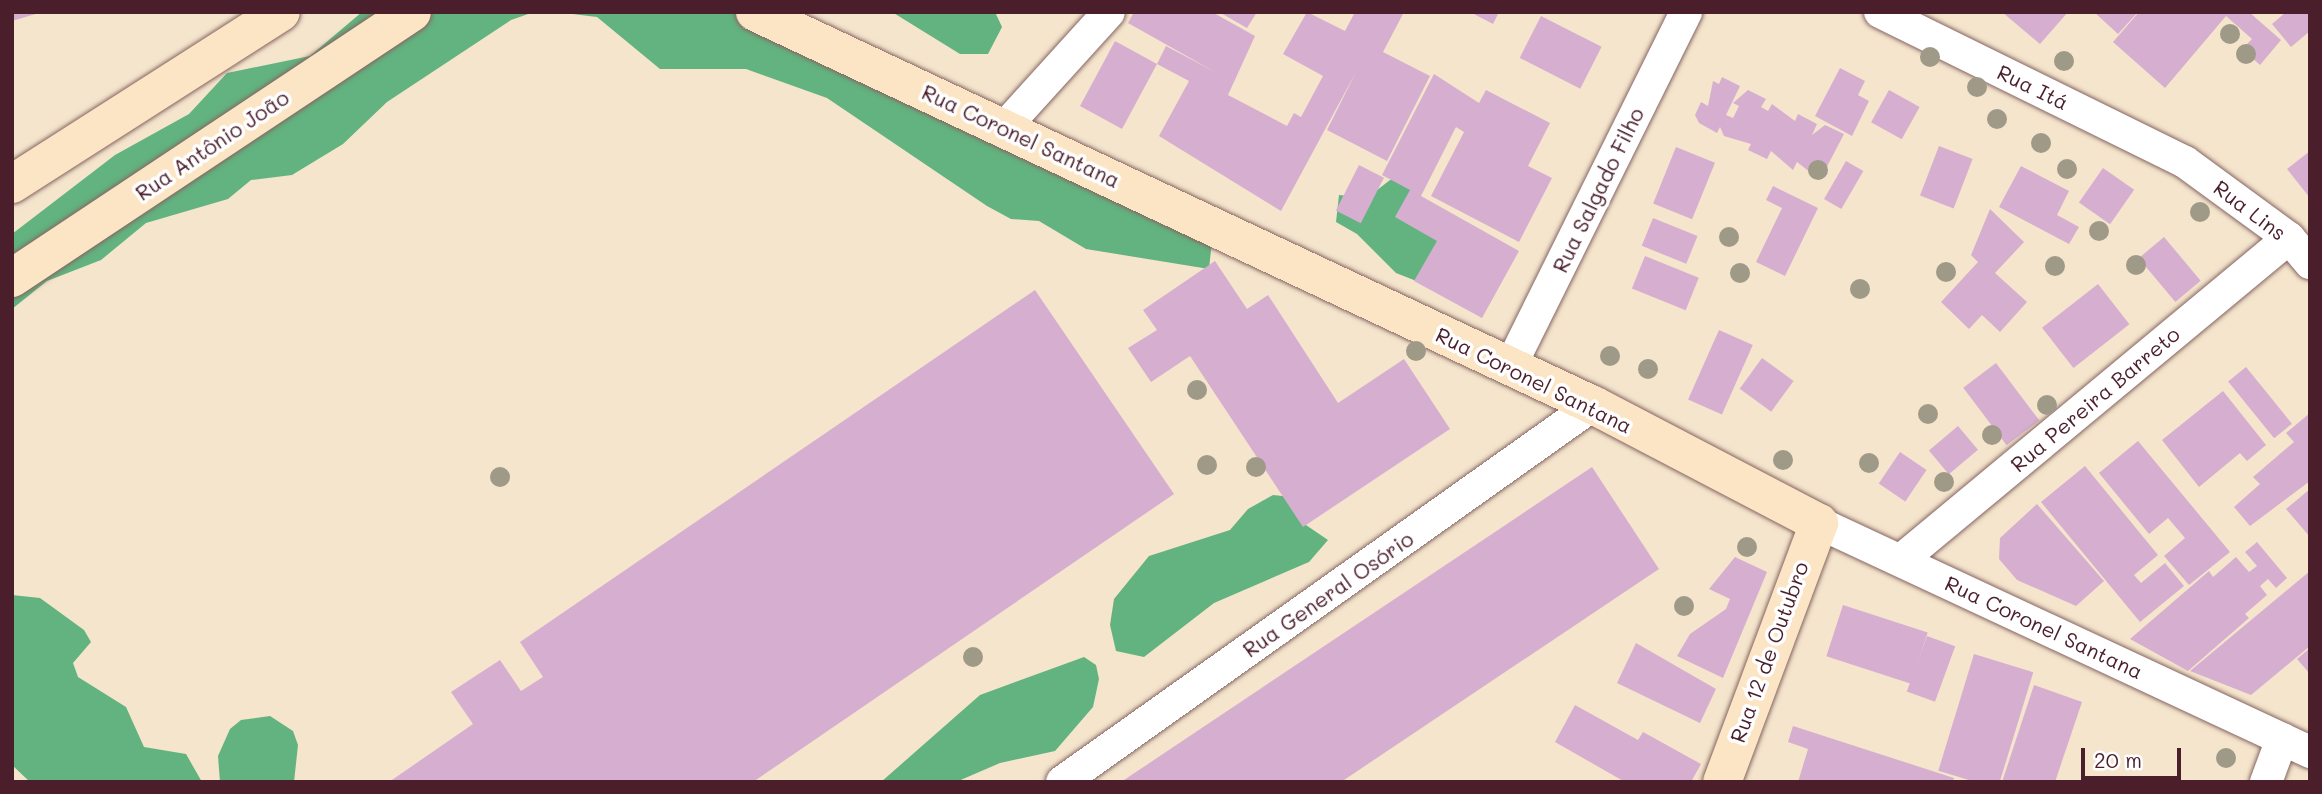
<!DOCTYPE html>
<meta charset="utf-8">
<style>
body{margin:0}
#map{position:relative;width:2322px;height:794px;overflow:hidden;background:#f4e5cc;font-family:Mali,sans-serif}
div>[style]{position:absolute}
.forest>*{inset:0;background:#62b37f}
.building>*{inset:0;background:#d6afd0;transform-origin:0 0}
.roads{filter:drop-shadow(0 0 2px #866463) drop-shadow(0 0 2px #866463)}
.minor>*{height:32px;margin:-16px;padding:0 16px;transform-origin:16px;border-radius:16px;background:#fff}
.secondary>*{height:38px;margin:-19px;padding:0 19px;transform-origin:19px;border-radius:19px;background:#fce5c4}
.trees>*{width:20px;height:20px;margin:-10px;border-radius:50%;background:#9f9a88}
span{translate:-50% -50%;white-space:nowrap;text-align:center;line-height:1.15;-webkit-text-stroke:7px #fff;paint-order:stroke}
.street-label{font-size:21px;color:#4a1f2b}
.frame{position:absolute;inset:0;border:14px solid #4a1f2b;pointer-events:none}
.scale{position:absolute;left:2081px;top:748px;width:100px;height:32px;box-sizing:border-box;border:4px solid #4a1f2b;border-top:0;padding-left:9px;font-size:21px;line-height:24px;white-space:nowrap;color:#4a1f2b;-webkit-text-stroke:5px #fff;paint-order:stroke}
</style>
<div id="map">
<div class="forest">
<i style="clip-path:polygon(362px 12px,534px 12px,511px 20px,387px 102px,343px 144px,292px 175px,251px 180px,228px 199px,146px 223px,101px 260px,47px 281px,12px 309px,12px 234px,115px 155px,189px 114px,227px 73px,310px 56px)"></i>
<i style="clip-path:polygon(556px 12px,743px 12px,1212px 241px,1209px 269px,1086px 249px,1039px 221px,1011px 219px,987px 206px,827px 98px,746px 69px,660px 69px,597px 17px)"></i>
<i style="clip-path:polygon(892px 12px,995px 12px,1002px 27px,988px 54px,960px 54px)"></i>
<i style="clip-path:polygon(1390px 180px,1405px 180px,1422px 200px,1437px 240px,1442px 255px,1424px 284px,1396px 273px,1357px 234px,1336px 222px,1339px 195px,1367px 198px)"></i>
<i style="clip-path:polygon(1273px 495px,1302px 498px,1300px 521px,1328px 540px,1309px 562px,1214px 603px,1144px 657px,1116px 651px,1110px 625px,1114px 599px,1149px 556px,1230px 530px,1248px 509px)"></i>
<i style="clip-path:polygon(12px 595px,40px 598px,84px 630px,91px 642px,73px 663px,78px 677px,126px 707px,144px 747px,186px 754px,202px 782px,30px 782px,12px 765px)"></i>
<i style="clip-path:polygon(1084px 657px,1096px 665px,1099px 679px,1093px 707px,1055px 751px,1000px 763px,956px 782px,881px 782px,980px 695px)"></i>
<i style="clip-path:polygon(270px 716px,293px 731px,298px 745px,294px 782px,220px 782px,218px 756px,230px 729px,241px 720px)"></i>
</div>
<div class="building">
<i style="clip-path:polygon(12px 12px,39px 12px,39px 13px,12px 21px)"></i>
<i style="clip-path:polygon(1134px 12px,1212px 12px,1255px 36px,1228px 95px,1287px 126px,1294px 113px,1301px 117px,1323px 76px,1283px 54px,1307px 12px,1345px 31px,1355px 12px,1404px 12px,1383px 52px,1430px 76px,1387px 161px,1327px 130px,1356px 72px,1281px 211px,1159px 136px,1189px 81px,1157px 64px,1122px 129px,1080px 106px,1115px 41px,1157px 64px,1166px 46px,1215px 72px,1128px 23px)"></i>
<i style="clip-path:polygon(1219px 12px,1257px 12px,1247px 28px)"></i>
<i style="clip-path:polygon(1470px 12px,1499px 12px,1493px 24px)"></i>
<i style="clip-path:polygon(2002px 12px,2068px 12px,2040px 44px)"></i>
<i style="clip-path:polygon(2094px 12px,2138px 12px,2118px 34px)"></i>
<i style="clip-path:polygon(2139px 12px,2249px 12px,2281px 40px,2260px 65px,2242px 49px,2252px 39px,2226px 16px,2165px 88px,2113px 42px)"></i>
<i style="clip-path:polygon(2286px 12px,2310px 12px,2310px 31px,2291px 47px,2272px 24px)"></i>
<i style="left:1541px;top:16px;width:68px;height:47px;rotate:27deg"></i>
<i style="clip-path:polygon(1840px 68px,1865px 81px,1858px 95px,1869px 101px,1852px 136px,1815px 116px)"></i>
<i style="clip-path:polygon(1434px 74px,1479px 103px,1486px 90px,1550px 123px,1528px 166px,1552px 178px,1519px 242px,1431px 196px,1464px 132px,1456px 127px,1421px 196px,1519px 251px,1482px 318px,1414px 281px,1437px 241px,1395px 217px,1410px 190px,1382px 175px)"></i>
<i style="clip-path:polygon(1722px 77px,1740px 86px,1726px 115px,1733px 118px,1739px 106px,1733px 103px,1748px 90px,1766px 99px,1761px 107px,1768px 111px,1772px 104px,1795px 121px,1798px 114px,1817px 124px,1812px 135px,1825px 125px,1844px 134px,1820px 180px,1797px 162px,1793px 170px,1771px 151px,1767px 159px,1748px 150px,1751px 144px,1724px 136px,1720px 127px,1717px 133px,1699px 123px,1695px 115px,1701px 102px,1708px 106px,1713px 81px,1719px 84px)"></i>
<i style="left:1889px;top:90px;width:35px;height:37px;rotate:29deg"></i>
<i style="left:1939px;top:146px;width:36px;height:53px;rotate:21deg"></i>
<i style="left:1676px;top:147px;width:42px;height:61px;rotate:22deg"></i>
<i style="clip-path:polygon(2310px 151px,2310px 198px,2287px 169px)"></i>
<i style="left:1846px;top:161px;width:20px;height:44px;rotate:30deg"></i>
<i style="left:1359px;top:165px;width:28px;height:51px;rotate:27deg"></i>
<i style="clip-path:polygon(2021px 166px,2069px 191px,2057px 215px,2079px 227px,2069px 244px,1999px 207px)"></i>
<i style="left:2103px;top:168px;width:38px;height:42px;rotate:35deg"></i>
<i style="clip-path:polygon(1773px 186px,1818px 208px,1785px 276px,1756px 262px,1782px 208px,1766px 200px)"></i>
<i style="clip-path:polygon(1990px 209px,2024px 242px,1995px 273px,2027px 302px,2000px 332px,1982px 315px,1969px 329px,1941px 302px,1978px 262px,1971px 255px)"></i>
<i style="left:1653px;top:218px;width:48px;height:30px;rotate:22deg"></i>
<i style="left:2164px;top:237px;width:57px;height:33px;rotate:50deg"></i>
<i style="left:1645px;top:256px;width:58px;height:35px;rotate:22deg"></i>
<i style="clip-path:polygon(1215px 261px,1247px 309px,1268px 295px,1338px 403px,1404px 359px,1450px 429px,1303px 527px,1190px 356px,1151px 382px,1128px 348px,1157px 330px,1143px 310px)"></i>
<i style="left:2098px;top:284px;width:51px;height:71px;rotate:52deg"></i>
<i style="clip-path:polygon(1035px 290px,1174px 494px,753px 782px,389px 782px,473px 724px,451px 692px,500px 660px,521px 691px,543px 677px,520px 642px)"></i>
<i style="left:1719px;top:330px;width:37px;height:76px;rotate:24deg"></i>
<i style="left:1762px;top:358px;width:39px;height:38px;rotate:36deg"></i>
<i style="left:1996px;top:363px;width:72px;height:41px;rotate:53deg"></i>
<i style="left:2246px;top:367px;width:73px;height:23px;rotate:51deg"></i>
<i style="clip-path:polygon(2223px 391px,2266px 445px,2247px 461px,2240px 453px,2199px 487px,2162px 440px)"></i>
<i style="clip-path:polygon(2310px 413px,2310px 481px,2250px 526px,2234px 507px,2260px 484px,2253px 477px,2294px 442px,2286px 433px)"></i>
<i style="left:1958px;top:426px;width:31px;height:38px;rotate:50deg"></i>
<i style="clip-path:polygon(2138px 441px,2230px 552px,2189px 585px,2164px 556px,2185px 538px,2168px 518px,2149px 534px,2099px 473px)"></i>
<i style="left:1900px;top:452px;width:32px;height:38px;rotate:34deg"></i>
<i style="clip-path:polygon(2085px 466px,2158px 555px,2134px 575px,2141px 583px,2165px 563px,2184px 586px,2140px 622px,2041px 502px)"></i>
<i style="clip-path:polygon(1592px 467px,1659px 569px,1341px 782px,1121px 782px)"></i>
<i style="clip-path:polygon(2310px 489px,2310px 537px,2286px 509px)"></i>
<i style="clip-path:polygon(2037px 504px,2104px 581px,2076px 606px,2017px 580px,1999px 559px,2000px 538px)"></i>
<i style="clip-path:polygon(2257px 542px,2287px 578px,2276px 588px,2268px 579px,2260px 586px,2267px 595px,2245px 614px,2249px 618px,2188px 671px,2130px 639px,2209px 571px,2213px 577px,2236px 557px,2249px 572px,2257px 566px,2245px 552px)"></i>
<i style="clip-path:polygon(1735px 557px,1767px 572px,1723px 678px,1677px 656px,1690px 634px,1726px 609px,1730px 599px,1709px 589px)"></i>
<i style="clip-path:polygon(2310px 571px,2310px 646px,2251px 695px,2190px 671px)"></i>
<i style="left:1843px;top:605px;width:89px;height:54px;rotate:18deg"></i>
<i style="left:1927px;top:636px;width:30px;height:59px;rotate:20deg"></i>
<i style="clip-path:polygon(1636px 643px,1716px 689px,1700px 723px,1617px 683px)"></i>
<i style="clip-path:polygon(2310px 648px,2310px 674px,2297px 659px)"></i>
<i style="left:1974px;top:654px;width:62px;height:122px;rotate:17deg"></i>
<i style="clip-path:polygon(2034px 685px,2082px 702px,2055px 782px,2002px 782px)"></i>
<i style="clip-path:polygon(1575px 705px,1638px 740px,1643px 732px,1701px 764px,1691px 782px,1625px 782px,1555px 742px)"></i>
<i style="clip-path:polygon(1793px 726px,1954px 778px,1953px 782px,1798px 782px,1808px 749px,1788px 742px)"></i>
</div>
<div class="roads">
<div class="minor">
<i style="left:1880px;top:12px;width:340px;rotate:26.2deg"></i>
<i style="left:2185px;top:162px;width:129px;rotate:36.2deg"></i>
<i style="left:2289px;top:238px;width:33px;rotate:50deg"></i>
<i style="left:1004px;top:128px;width:156px;rotate:-47.8deg"></i>
<i style="left:1510px;top:367px;width:396px;rotate:-63.6deg"></i>
<i style="left:1819px;top:523px;width:542px;rotate:25deg"></i>
<i style="left:1901px;top:560px;width:504px;rotate:-39.69deg"></i>
<i style="left:1062px;top:782px;width:651px;rotate:-35.37deg"></i>
<i style="left:2266px;top:782px;width:46px;rotate:-69.6deg"></i>
</div>
<div class="secondary">
<i style="left:755px;top:12px;width:926px;rotate:25.13deg"></i>
<i style="left:1593px;top:405px;width:255px;rotate:27.6deg"></i>
<i style="left:1819px;top:523px;width:277px;rotate:110.5deg"></i>
<i style="left:12px;top:184px;width:319px;rotate:-32.6deg"></i>
<i style="left:12px;top:278px;width:480px;rotate:-33.6deg"></i>
</div>
</div>
<div class="trees">
<i style="left:2230px;top:34px"></i>
<i style="left:2246px;top:54px"></i>
<i style="left:1930px;top:57px"></i>
<i style="left:2064px;top:61px"></i>
<i style="left:1977px;top:87px"></i>
<i style="left:1997px;top:119px"></i>
<i style="left:2041px;top:143px"></i>
<i style="left:2067px;top:169px"></i>
<i style="left:1818px;top:170px"></i>
<i style="left:2200px;top:212px"></i>
<i style="left:2099px;top:231px"></i>
<i style="left:1729px;top:237px"></i>
<i style="left:2136px;top:265px"></i>
<i style="left:2055px;top:266px"></i>
<i style="left:1946px;top:272px"></i>
<i style="left:1740px;top:273px"></i>
<i style="left:1860px;top:289px"></i>
<i style="left:1416px;top:351px"></i>
<i style="left:1610px;top:356px"></i>
<i style="left:1648px;top:369px"></i>
<i style="left:1197px;top:390px"></i>
<i style="left:2047px;top:405px"></i>
<i style="left:1928px;top:414px"></i>
<i style="left:1992px;top:435px"></i>
<i style="left:1783px;top:460px"></i>
<i style="left:1869px;top:463px"></i>
<i style="left:1207px;top:465px"></i>
<i style="left:1256px;top:467px"></i>
<i style="left:500px;top:477px"></i>
<i style="left:1944px;top:482px"></i>
<i style="left:1747px;top:547px"></i>
<i style="left:1684px;top:606px"></i>
<i style="left:973px;top:657px"></i>
<i style="left:2226px;top:758px"></i>
</div>
<div class="street-label">
<span style="left:2033px;top:87px;rotate:26deg">Rua Itá</span>
<span style="left:1021px;top:136px;rotate:25deg">Rua Coronel Santana</span>
<span style="left:212px;top:145px;rotate:-34deg">Rua Antônio João</span>
<span style="left:1598px;top:190px;rotate:-64deg">Rua Salgado Filho</span>
<span style="left:2250px;top:210px;rotate:37deg">Rua Lins</span>
<span style="left:1534px;top:380px;rotate:26deg">Rua Coronel Santana</span>
<span style="left:2095px;top:399px;rotate:-40deg">Rua Pereira Barreto</span>
<span style="left:1328px;top:594px;rotate:-35deg">Rua General Osório</span>
<span style="left:2044px;top:627px;rotate:25deg">Rua Coronel Santana</span>
<span style="left:1769px;top:652px;rotate:-70deg">Rua 12 de Outubro</span>
</div>
<div class="frame"></div>
<div class="scale">20 m</div>
</div>
